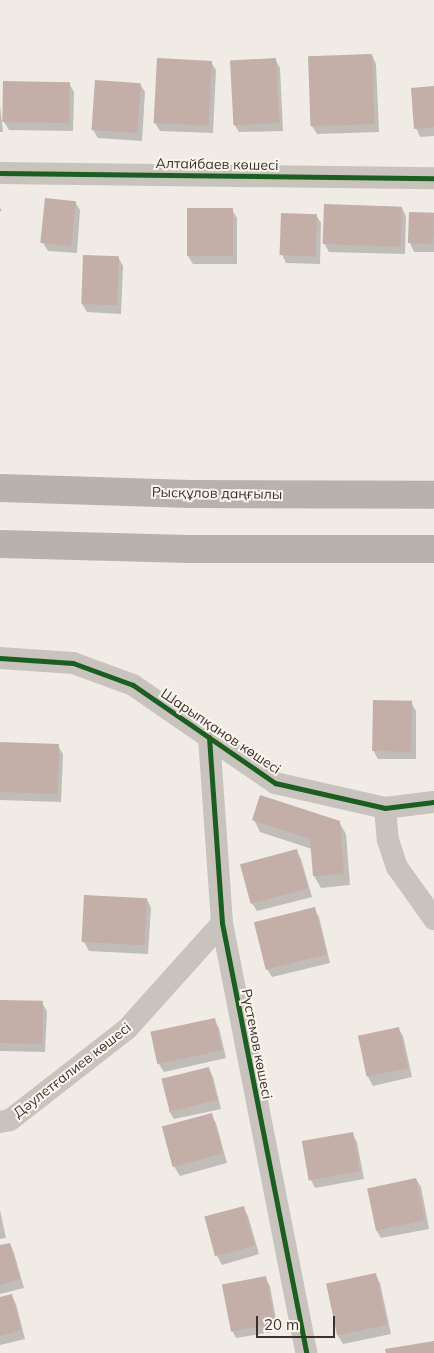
<!DOCTYPE html>
<meta charset="utf-8">
<style>
body{margin:0}
#map{position:relative;width:434px;height:1353px;overflow:hidden;background:#f0ebe5;font-family:Mulish,sans-serif}
div>[style]{position:absolute}
.shadow>*{inset:0;background:#0003;transform-origin:0 0}
.building>*{inset:0;background:#c3afa7;transform-origin:0 0}
.street>*{height:22px;margin:-11px;padding:0 11px;transform-origin:11px;border-radius:11px;background:#c9c3be}
.primary>*{height:28px;margin:-14px;padding:0 14px;transform-origin:14px;border-radius:14px;background:#b8b1ad}
.cycleway>*{height:5px;margin:-2.5px;padding:0 2.5px;transform-origin:2.5px;border-radius:2.5px;background:#1b5e20}
span{translate:-50% -50%;white-space:nowrap;text-align:center;line-height:1.15;-webkit-text-stroke:4px #fbf5ee;paint-order:stroke}
.street-label{font-size:14px;color:#3b302b}
.scale{position:absolute;left:256px;top:1316px;width:79px;height:22px;box-sizing:border-box;border:2px solid #3b302b;border-top:0;padding-left:6px;font-size:15px;line-height:18px;white-space:nowrap;color:#3b302b;-webkit-text-stroke:4px #fbf5ee;paint-order:stroke}
</style>
<div id="map">
<div class="shadow">
<i style="clip-path:polygon(372px 55px,376px 64px,379px 132px,317px 134px,312px 126px)"></i>
<i style="clip-path:polygon(275px 59px,280px 68px,283px 131px,239px 132px,234px 124px,231px 61px)"></i>
<i style="clip-path:polygon(211px 62px,216px 70px,213px 133px,160px 131px,155px 123px)"></i>
<i style="clip-path:polygon(69px 83px,74px 92px,73px 131px,9px 130px,4px 122px)"></i>
<i style="clip-path:polygon(140px 84px,145px 92px,142px 141px,98px 138px,93px 130px)"></i>
<i style="clip-path:polygon(434px 88px,434px 136px,420px 137px,416px 128px)"></i>
<i style="clip-path:polygon(0 105px,3px 132px,0 132px)"></i>
<i style="clip-path:polygon(75px 202px,80px 210px,77px 253px,48px 251px,43px 243px)"></i>
<i style="left:0;top:207px;width:4px;height:64px;rotate:63deg"></i>
<i style="clip-path:polygon(402px 208px,406px 216px,405px 254px,329px 252px,324px 243px)"></i>
<i style="clip-path:polygon(232px 210px,237px 218px,237px 264px,193px 264px,188px 256px)"></i>
<i style="clip-path:polygon(410px 213px,434px 214px,434px 252px,414px 252px,410px 243px)"></i>
<i style="clip-path:polygon(316px 215px,321px 223px,320px 264px,286px 263px,282px 254px)"></i>
<i style="clip-path:polygon(118px 257px,123px 266px,121px 314px,87px 312px,82px 304px)"></i>
<i style="clip-path:polygon(411px 702px,416px 711px,416px 759px,378px 759px,373px 750px)"></i>
<i style="clip-path:polygon(0 744px,58px 746px,63px 754px,61px 802px,0 800px)"></i>
<i style="clip-path:polygon(254px 820px,339px 822px,346px 834px,350px 885px,321px 888px,314px 876px,312px 849px,260px 832px)"></i>
<i style="clip-path:polygon(296px 850px,301px 859px,312px 897px,257px 911px,252px 903px)"></i>
<i style="clip-path:polygon(85px 896px,147px 899px,151px 908px,148px 954px,89px 951px,84px 942px)"></i>
<i style="clip-path:polygon(314px 909px,319px 917px,330px 963px,272px 977px,267px 969px,256px 923px)"></i>
<i style="clip-path:polygon(0 1001px,42px 1003px,47px 1011px,45px 1052px,0 1051px)"></i>
<i style="clip-path:polygon(214px 1019px,219px 1028px,226px 1058px,164px 1072px,159px 1064px,152px 1034px)"></i>
<i style="clip-path:polygon(398px 1028px,403px 1036px,412px 1077px,373px 1086px,368px 1077px)"></i>
<i style="clip-path:polygon(209px 1069px,213px 1077px,221px 1109px,174px 1119px,169px 1111px)"></i>
<i style="clip-path:polygon(211px 1115px,216px 1123px,227px 1163px,180px 1176px,175px 1168px,164px 1128px)"></i>
<i style="clip-path:polygon(352px 1133px,357px 1142px,364px 1179px,315px 1188px,311px 1180px)"></i>
<i style="clip-path:polygon(416px 1179px,421px 1187px,429px 1229px,381px 1238px,376px 1230px)"></i>
<i style="clip-path:polygon(243px 1208px,248px 1216px,259px 1254px,222px 1265px,217px 1256px)"></i>
<i style="clip-path:polygon(0 1210px,6px 1238px,0 1239px)"></i>
<i style="clip-path:polygon(10px 1244px,14px 1253px,24px 1288px,0 1294px,0 1247px)"></i>
<i style="clip-path:polygon(375px 1274px,380px 1283px,391px 1334px,343px 1344px,338px 1336px)"></i>
<i style="clip-path:polygon(265px 1277px,270px 1286px,278px 1331px,236px 1338px,232px 1330px)"></i>
<i style="clip-path:polygon(11px 1295px,16px 1304px,25px 1339px,0 1345px,0 1298px)"></i>
</div>
<div class="building">
<i style="left:372px;top:54px;width:70px;height:64px;rotate:88deg"></i>
<i style="left:157px;top:58px;width:55px;height:65px;rotate:3deg"></i>
<i style="left:276px;top:58px;width:65px;height:46px;rotate:87deg"></i>
<i style="left:95px;top:80px;width:46px;height:50px;rotate:4deg"></i>
<i style="left:3px;top:81px;width:67px;height:41px;rotate:1deg"></i>
<i style="clip-path:polygon(434px 86px,434px 127px,414px 129px,411px 88px)"></i>
<i style="left:45px;top:198px;width:31px;height:45px;rotate:6deg"></i>
<i style="left:324px;top:204px;width:78px;height:40px;rotate:2deg"></i>
<i style="left:187px;top:208px;width:46px;height:48px"></i>
<i style="left:409px;top:212px;width:25px;height:31px;rotate:2deg"></i>
<i style="left:281px;top:213px;width:36px;height:42px;rotate:2deg"></i>
<i style="left:83px;top:255px;width:36px;height:49px;rotate:2deg"></i>
<i style="left:373px;top:700px;width:39px;height:51px;rotate:1deg"></i>
<i style="left:0;top:742px;width:59px;height:50px;rotate:2deg"></i>
<i style="clip-path:polygon(260px 795px,340px 821px,344px 874px,313px 876px,310px 839px,252px 820px)"></i>
<i style="left:297px;top:849px;width:41px;height:59px;rotate:75deg"></i>
<i style="left:84px;top:895px;width:63px;height:47px;rotate:3deg"></i>
<i style="left:315px;top:907px;width:49px;height:63px;rotate:76deg"></i>
<i style="left:0;top:1000px;width:43px;height:43px;rotate:1deg"></i>
<i style="left:215px;top:1018px;width:33px;height:66px;rotate:78deg"></i>
<i style="left:399px;top:1027px;width:42px;height:42px;rotate:78deg"></i>
<i style="left:209px;top:1067px;width:34px;height:49px;rotate:76deg"></i>
<i style="left:212px;top:1113px;width:42px;height:52px;rotate:75deg"></i>
<i style="left:353px;top:1132px;width:40px;height:52px;rotate:80deg"></i>
<i style="left:416px;top:1178px;width:43px;height:50px;rotate:78deg"></i>
<i style="left:244px;top:1206px;width:41px;height:41px;rotate:75deg"></i>
<i style="clip-path:polygon(10px 1243px,20px 1279px,0 1285px,0 1245px)"></i>
<i style="left:376px;top:1273px;width:53px;height:51px;rotate:78deg"></i>
<i style="left:266px;top:1276px;width:48px;height:45px;rotate:79deg"></i>
<i style="clip-path:polygon(12px 1294px,21px 1330px,0 1336px,0 1297px)"></i>
<i style="clip-path:polygon(434px 1341px,434px 1353px,386px 1353px,385px 1349px)"></i>
</div>
<div class="street">
<i style="left:0;top:173px;width:434px;rotate:0.7deg"></i>
<i style="left:0;top:658px;width:73px;rotate:3.9deg"></i>
<i style="left:73px;top:663px;width:64px;rotate:20.1deg"></i>
<i style="left:133px;top:685px;width:173px;rotate:34.6deg"></i>
<i style="left:275px;top:783px;width:113px;rotate:12.8deg"></i>
<i style="left:385px;top:808px;width:49px;rotate:-7deg"></i>
<i style="left:209px;top:737px;width:186px;rotate:86deg"></i>
<i style="left:222px;top:923px;width:438px;rotate:78.9deg"></i>
<i style="left:385px;top:808px;width:32px;rotate:85deg"></i>
<i style="left:388px;top:840px;width:28px;rotate:72deg"></i>
<i style="left:397px;top:867px;width:64px;rotate:54.6deg"></i>
<i style="left:0;top:1122px;width:10px;rotate:-11deg"></i>
<i style="left:10px;top:1120px;width:148px;rotate:-37.9deg"></i>
<i style="left:127px;top:1029px;width:142px;rotate:-48.1deg"></i>
</div>
<div class="primary">
<i style="left:0;top:488px;width:191px;rotate:1.8deg"></i>
<i style="left:191px;top:494px;width:243px;rotate:0.2deg"></i>
<i style="left:0;top:544px;width:189px;rotate:1.5deg"></i>
<i style="left:189px;top:549px;width:245px"></i>
</div>
<div class="cycleway">
<i style="left:0;top:173px;width:434px;rotate:0.7deg"></i>
<i style="left:0;top:658px;width:73px;rotate:3.9deg"></i>
<i style="left:73px;top:663px;width:64px;rotate:20.1deg"></i>
<i style="left:133px;top:685px;width:173px;rotate:34.6deg"></i>
<i style="left:275px;top:783px;width:113px;rotate:12.8deg"></i>
<i style="left:385px;top:808px;width:49px;rotate:-7deg"></i>
<i style="left:209px;top:737px;width:186px;rotate:86deg"></i>
<i style="left:222px;top:923px;width:438px;rotate:78.9deg"></i>
</div>
<div class="street-label">
<span style="left:217px;top:164px;rotate:1deg">Алтайбаев көшесі</span>
<span style="left:217px;top:493px;rotate:1deg">Рысқұлов даңғылы</span>
<span style="left:221px;top:731px;rotate:34deg">Шарыпқанов көшесі</span>
<span style="left:257px;top:1044px;rotate:79deg">Рүстемов көшесі</span>
<span style="left:72px;top:1070px;rotate:-38deg">Дәулетғалиев көшесі</span>
</div>
<div class="scale">20 m</div>
</div>
